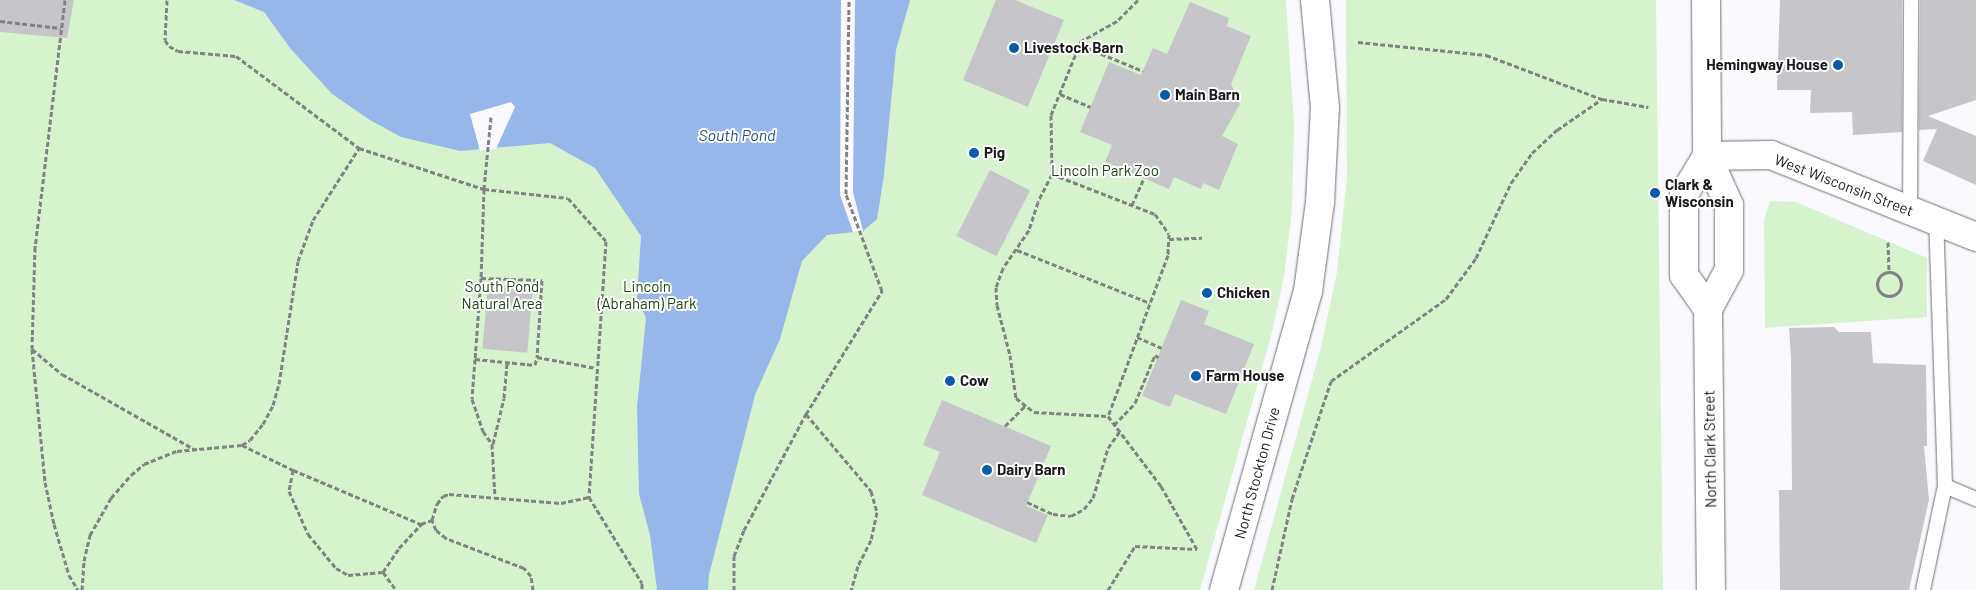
<!DOCTYPE html>
<style>
body{margin:0}
#map{position:relative;width:1976px;height:590px;overflow:hidden;background:#fafafe;font-family:Barlow,sans-serif}
div>[style]{position:absolute}
.green>*{inset:0;background:#d6f3ce}
.water>*{inset:0;background:#95b7ea}
.pier>*{inset:0;background:#fafafe}
.building>*{inset:0;background:#c5c5ca;transform-origin:0 0}
.path>*{height:3px;margin-top:-1.5px;transform-origin:0;background:repeating-linear-gradient(90deg,#828284 0 5px,transparent 0 7.5px)}
.path>.ring{margin:-1.5px;padding:0;box-sizing:content-box;background:none;border:3px solid #828284;border-radius:50%}
.roads{filter:drop-shadow(0 0 1px #6f6f73) drop-shadow(0 0 1px #6f6f73)}
.service>*{height:14px;margin:-7px;padding:0 7px;transform-origin:7px;border-radius:7px;background:#fff}
.minor>*{height:28px;margin:-14px;padding:0 14px;transform-origin:14px;border-radius:14px;background:#fff}
.secondary>*{height:28px;margin:-14px;padding:0 14px;transform-origin:14px;border-radius:14px;background:#fff}
.dots>*{width:14px;height:14px;translate:-50% -50%;box-sizing:border-box;border:2px solid #fff;border-radius:50%}
span{translate:-50% -50%;white-space:nowrap;text-align:center;line-height:1.15;-webkit-text-stroke:4px #fff;paint-order:stroke}
.poi-label{font-size:15px;color:#1a1a1b;font-weight:700}
.left{translate:0 -50%;text-align:left}
.right{translate:-100% -50%;text-align:right}
.park-label{font-size:15px;color:#1e4411}
.street-label{font-size:15px;color:#1a1a1b}
.water-label{font-size:16px;color:#254e8c;font-style:italic}
</style>
<div id="map">
<div class="green">
<i style="clip-path:polygon(0 0,1286px 0,1294px 124px,1292px 210px,1284px 276px,1272px 332px,1200px 590px,0 590px)"></i>
<i style="clip-path:polygon(1346px 0,1656px 0,1663px 590px,1254px 590px,1321px 347px,1337px 272px,1347px 177px)"></i>
<i style="clip-path:polygon(1770px 201px,1796px 202px,1927px 258px,1927px 317px,1765px 328px,1764px 220px)"></i>
</div>
<div class="water">
<i style="clip-path:polygon(234px 0,910px 0,896px 50px,884px 175px,877px 219px,863px 231px,827px 235px,802px 261px,780px 339px,755px 395px,709px 575px,708px 590px,657px 590px,650px 535px,639px 494px,637px 407px,646px 318px,637px 298px,641px 236px,595px 168px,550px 143px,460px 151px,401px 137px,370px 120px,332px 94px,290px 48px,264px 12px)"></i>
</div>
<div class="pier">
<i style="clip-path:polygon(841px 0,855px 0,853px 192px,863px 231px,853px 232px,840px 195px)"></i>
<i style="clip-path:polygon(511px 102px,515px 107px,496px 149px,480px 151px,470px 114px)"></i>
</div>
<div class="building">
<i style="clip-path:polygon(0 0,74px 0,67px 38px,0 32px)"></i>
<i style="clip-path:polygon(996px 0,1015px 0,1064px 20px,1028px 107px,963px 80px)"></i>
<i style="clip-path:polygon(1780px 0,1902px 0,1902px 132px,1853px 135px,1852px 112px,1810px 113px,1811px 90px,1777px 90px)"></i>
<i style="clip-path:polygon(1920px 0,1976px 0,1976px 100px,1928px 116px,1976px 136px,1976px 185px,1923px 161px,1937px 129px,1919px 130px)"></i>
<i style="clip-path:polygon(1190px 2px,1229px 18px,1227px 26px,1251px 36px,1231px 84px,1240px 104px,1222px 136px,1238px 144px,1219px 190px,1203px 183px,1201px 189px,1174px 177px,1169px 189px,1127px 171px,1105px 162px,1112px 145px,1080px 132px,1109px 62px,1141px 75px,1153px 48px,1167px 54px)"></i>
<i style="left:990px;top:170px;width:45px;height:74px;rotate:27deg"></i>
<i style="left:488px;top:285px;width:45px;height:64px;rotate:5deg"></i>
<i style="clip-path:polygon(1181px 300px,1209px 311px,1204px 324px,1254px 344px,1226px 414px,1175px 394px,1170px 407px,1142px 396px)"></i>
<i style="clip-path:polygon(1834px 327px,1839px 332px,1871px 332px,1873px 363px,1926px 365px,1927px 446px,1924px 446px,1929px 500px,1909px 590px,1780px 590px,1779px 490px,1792px 490px,1791px 358px,1789px 328px)"></i>
<i style="clip-path:polygon(942px 400px,1051px 446px,1026px 506px,1048px 515px,1036px 543px,922px 495px,940px 452px,923px 445px)"></i>
</div>
<div class="path">
<i style="left:65px;top:0;width:249px;rotate:96.9deg"></i>
<i style="left:35px;top:247px;width:102px;rotate:91.7deg"></i>
<i style="left:32px;top:349px;width:134px;rotate:84.4deg"></i>
<i style="left:45px;top:482px;width:43px;rotate:77.9deg"></i>
<i style="left:54px;top:524px;width:53px;rotate:73.6deg"></i>
<i style="left:69px;top:575px;width:17px;rotate:59deg"></i>
<i style="left:167px;top:0;width:40px;rotate:92.9deg"></i>
<i style="left:165px;top:40px;width:7px;rotate:56deg"></i>
<i style="left:169px;top:46px;width:10px;rotate:29deg"></i>
<i style="left:178px;top:51px;width:58px;rotate:4.9deg"></i>
<i style="left:236px;top:56px;width:154px;rotate:36.8deg"></i>
<i style="left:359px;top:148px;width:132px;rotate:18.2deg"></i>
<i style="left:484px;top:189px;width:84px;rotate:6.1deg"></i>
<i style="left:568px;top:198px;width:57px;rotate:48.5deg"></i>
<i style="left:606px;top:241px;width:257px;rotate:93.8deg"></i>
<i style="left:589px;top:497px;width:101px;rotate:58.4deg"></i>
<i style="left:642px;top:583px;width:7px;rotate:90deg"></i>
<i style="left:1138px;top:0;width:30px;rotate:135deg"></i>
<i style="left:1117px;top:21px;width:41px;rotate:150.9deg"></i>
<i style="left:1081px;top:41px;width:80px;rotate:112.1deg"></i>
<i style="left:1051px;top:115px;width:59px;rotate:89deg"></i>
<i style="left:1052px;top:174px;width:110px;rotate:21.2deg"></i>
<i style="left:1155px;top:214px;width:24px;rotate:55deg"></i>
<i style="left:1169px;top:234px;width:21px;rotate:93deg"></i>
<i style="left:1168px;top:255px;width:172px;rotate:110.4deg"></i>
<i style="left:1108px;top:416px;width:88px;rotate:52.9deg"></i>
<i style="left:1161px;top:486px;width:73px;rotate:60.3deg"></i>
<i style="left:0;top:21px;width:61px;rotate:6.5deg"></i>
<i style="left:1358px;top:42px;width:129px;rotate:5.8deg"></i>
<i style="left:1486px;top:55px;width:124px;rotate:20.8deg"></i>
<i style="left:1602px;top:99px;width:47px;rotate:9.9deg"></i>
<i style="left:1080px;top:45px;width:68px;rotate:22.4deg"></i>
<i style="left:1060px;top:94px;width:33px;rotate:23deg"></i>
<i style="left:491px;top:117px;width:72px;rotate:95.6deg"></i>
<i style="left:484px;top:189px;width:89px;rotate:91.9deg"></i>
<i style="left:481px;top:278px;width:61px;rotate:1.9deg"></i>
<i style="left:542px;top:280px;width:77px;rotate:93.7deg"></i>
<i style="left:537px;top:357px;width:60px;rotate:10.6deg"></i>
<i style="left:1052px;top:174px;width:31px;rotate:117deg"></i>
<i style="left:1038px;top:202px;width:29px;rotate:108deg"></i>
<i style="left:1029px;top:230px;width:46px;rotate:124.4deg"></i>
<i style="left:1003px;top:268px;width:20px;rotate:110deg"></i>
<i style="left:996px;top:287px;width:18px;rotate:87deg"></i>
<i style="left:997px;top:305px;width:52px;rotate:75.4deg"></i>
<i style="left:1010px;top:355px;width:43px;rotate:82.1deg"></i>
<i style="left:1016px;top:398px;width:23px;rotate:38deg"></i>
<i style="left:1034px;top:412px;width:74px;rotate:3.1deg"></i>
<i style="left:1132px;top:205px;width:30px;rotate:-66deg"></i>
<i style="left:1169px;top:239px;width:33px;rotate:-2deg"></i>
<i style="left:1888px;top:242px;width:30px;rotate:88deg"></i>
<i style="left:1017px;top:250px;width:143px;rotate:21.7deg"></i>
<i class="ring" style="left:1877px;top:272px;width:21px;height:21px"></i>
<i style="left:481px;top:278px;width:81px;rotate:94.2deg"></i>
<i style="left:475px;top:359px;width:60px;rotate:5.7deg"></i>
<i style="left:535px;top:365px;width:8px;rotate:-76deg"></i>
<i style="left:1137px;top:337px;width:27px;rotate:24deg"></i>
<i style="left:32px;top:349px;width:39px;rotate:40deg"></i>
<i style="left:62px;top:374px;width:152px;rotate:29.6deg"></i>
<i style="left:475px;top:359px;width:40px;rotate:94.3deg"></i>
<i style="left:472px;top:399px;width:34px;rotate:71deg"></i>
<i style="left:483px;top:431px;width:16px;rotate:55deg"></i>
<i style="left:492px;top:444px;width:54px;rotate:86.8deg"></i>
<i style="left:806px;top:414px;width:101px;rotate:49.8deg"></i>
<i style="left:871px;top:491px;width:22px;rotate:74deg"></i>
<i style="left:877px;top:512px;width:29px;rotate:102deg"></i>
<i style="left:871px;top:540px;width:29px;rotate:117deg"></i>
<i style="left:858px;top:566px;width:25px;rotate:106deg"></i>
<i style="left:1114px;top:425px;width:30px;rotate:-46deg"></i>
<i style="left:1135px;top:403px;width:52px;rotate:-67.4deg"></i>
<i style="left:1155px;top:355px;width:4px;rotate:34deg"></i>
<i style="left:1005px;top:426px;width:30px;rotate:-45deg"></i>
<i style="left:493px;top:444px;width:47px;rotate:-76.6deg"></i>
<i style="left:504px;top:398px;width:35px;rotate:-85deg"></i>
<i style="left:242px;top:445px;width:57px;rotate:26.1deg"></i>
<i style="left:293px;top:470px;width:139px;rotate:22.9deg"></i>
<i style="left:421px;top:524px;width:12px;rotate:-20deg"></i>
<i style="left:293px;top:470px;width:21px;rotate:101deg"></i>
<i style="left:289px;top:491px;width:47px;rotate:66.2deg"></i>
<i style="left:308px;top:534px;width:44px;rotate:50.5deg"></i>
<i style="left:336px;top:568px;width:14px;rotate:30deg"></i>
<i style="left:348px;top:575px;width:35px;rotate:-5deg"></i>
<i style="left:383px;top:572px;width:29px;rotate:-56deg"></i>
<i style="left:399px;top:548px;width:33px;rotate:-47deg"></i>
<i style="left:1027px;top:502px;width:29px;rotate:25deg"></i>
<i style="left:1053px;top:514px;width:18px;rotate:6deg"></i>
<i style="left:1071px;top:516px;width:15px;rotate:-28deg"></i>
<i style="left:1084px;top:509px;width:14px;rotate:-51deg"></i>
<i style="left:1093px;top:498px;width:52px;rotate:-73.3deg"></i>
<i style="left:1108px;top:448px;width:21px;rotate:-55deg"></i>
<i style="left:383px;top:572px;width:22px;rotate:54deg"></i>
<i style="left:82px;top:590px;width:29px;rotate:-86deg"></i>
<i style="left:84px;top:561px;width:27px;rotate:-77deg"></i>
<i style="left:90px;top:535px;width:43px;rotate:-60.4deg"></i>
<i style="left:111px;top:498px;width:30px;rotate:-49deg"></i>
<i style="left:131px;top:475px;width:17px;rotate:-40deg"></i>
<i style="left:144px;top:464px;width:35px;rotate:-22deg"></i>
<i style="left:177px;top:451px;width:65px;rotate:-5.3deg"></i>
<i style="left:242px;top:445px;width:9px;rotate:-32deg"></i>
<i style="left:250px;top:440px;width:21px;rotate:-51deg"></i>
<i style="left:263px;top:424px;width:21px;rotate:-62deg"></i>
<i style="left:273px;top:405px;width:22px;rotate:-74deg"></i>
<i style="left:279px;top:384px;width:124px;rotate:-81.2deg"></i>
<i style="left:298px;top:261px;width:44px;rotate:-69.9deg"></i>
<i style="left:313px;top:220px;width:85px;rotate:-57.4deg"></i>
<i style="left:533px;top:590px;width:14px;rotate:-98deg"></i>
<i style="left:531px;top:576px;width:11px;rotate:-131deg"></i>
<i style="left:524px;top:568px;width:84px;rotate:-159deg"></i>
<i style="left:446px;top:538px;width:13px;rotate:-141deg"></i>
<i style="left:436px;top:530px;width:11px;rotate:-112deg"></i>
<i style="left:432px;top:520px;width:17px;rotate:-73deg"></i>
<i style="left:437px;top:504px;width:10px;rotate:-53deg"></i>
<i style="left:443px;top:496px;width:6px;rotate:-18deg"></i>
<i style="left:449px;top:494px;width:112px;rotate:4.6deg"></i>
<i style="left:561px;top:503px;width:29px;rotate:-12deg"></i>
<i style="left:734px;top:590px;width:34px;rotate:-90deg"></i>
<i style="left:734px;top:556px;width:28px;rotate:-69deg"></i>
<i style="left:744px;top:530px;width:132px;rotate:-61.9deg"></i>
<i style="left:806px;top:414px;width:145px;rotate:-58.3deg"></i>
<i style="left:882px;top:291px;width:103px;rotate:-110.4deg"></i>
<i style="left:846px;top:194px;width:194px;rotate:-89.1deg"></i>
<i style="left:1108px;top:590px;width:52px;rotate:-58.5deg"></i>
<i style="left:1135px;top:546px;width:62px;rotate:2.8deg"></i>
<i style="left:1272px;top:590px;width:93px;rotate:-77.6deg"></i>
<i style="left:1292px;top:499px;width:124px;rotate:-71.7deg"></i>
<i style="left:1331px;top:381px;width:141px;rotate:-35.5deg"></i>
<i style="left:1446px;top:299px;width:51px;rotate:-53.8deg"></i>
<i style="left:1476px;top:258px;width:83px;rotate:-65deg"></i>
<i style="left:1511px;top:183px;width:37px;rotate:-55deg"></i>
<i style="left:1532px;top:153px;width:34px;rotate:-43deg"></i>
<i style="left:1557px;top:130px;width:55px;rotate:-34.6deg"></i>
</div>
<div class="roads">
<div class="service">
<i style="left:1910px;top:211px;width:211px;rotate:-89.7deg"></i>
<i style="left:1945px;top:486px;width:34px;rotate:23deg"></i>
<i style="left:1923px;top:590px;width:106px;rotate:-78.1deg"></i>
<i style="left:1945px;top:486px;width:265px;rotate:-91.9deg"></i>
</div>
<div class="minor">
<i style="left:1707px;top:156px;width:64px;rotate:-0.9deg"></i>
<i style="left:1771px;top:155px;width:221px;rotate:21.8deg"></i>
<i style="left:1224px;top:590px;width:311px;rotate:-74.3deg"></i>
<i style="left:1308px;top:291px;width:90px;rotate:-82.3deg"></i>
<i style="left:1320px;top:202px;width:94px;rotate:-87deg"></i>
<i style="left:1325px;top:108px;width:108px;rotate:-95.3deg"></i>
</div>
<div class="secondary">
<i style="left:1706px;top:0;width:156px;rotate:89.6deg"></i>
<i style="left:1707px;top:156px;width:54px;rotate:65.8deg"></i>
<i style="left:1729px;top:205px;width:65px;rotate:90deg"></i>
<i style="left:1729px;top:270px;width:44px;rotate:118.3deg"></i>
<i style="left:1708px;top:309px;width:281px;rotate:89.4deg"></i>
<i style="left:1707px;top:156px;width:44px;rotate:121.2deg"></i>
<i style="left:1684px;top:194px;width:81px;rotate:90deg"></i>
<i style="left:1684px;top:275px;width:42px;rotate:54.8deg"></i>
</div>
</div>
<div class="dots">
<i style="left:1014px;top:48px;background:#075ba9"></i>
<i style="left:1838px;top:65px;background:#075ba9"></i>
<i style="left:1165px;top:95px;background:#075ba9"></i>
<i style="left:974px;top:153px;background:#075ba9"></i>
<i style="left:1655px;top:193px;background:#075ba9"></i>
<i style="left:1207px;top:293px;background:#075ba9"></i>
<i style="left:1196px;top:376px;background:#075ba9"></i>
<i style="left:950px;top:381px;background:#075ba9"></i>
<i style="left:987px;top:470px;background:#075ba9"></i>
</div>
<div class="poi-label">
<span class="left" style="left:1024px;top:48px">Livestock Barn</span>
<span class="right" style="left:1828px;top:65px">Hemingway House</span>
<span class="left" style="left:1175px;top:95px">Main Barn</span>
<span class="left" style="left:984px;top:153px">Pig</span>
<span class="left" style="left:1665px;top:193px">Clark &amp;<br>Wisconsin</span>
<span class="left" style="left:1217px;top:293px">Chicken</span>
<span class="left" style="left:1206px;top:376px">Farm House</span>
<span class="left" style="left:960px;top:381px">Cow</span>
<span class="left" style="left:997px;top:470px">Dairy Barn</span>
</div>
<div class="park-label">
<span style="left:1105px;top:171px">Lincoln Park Zoo</span>
<span style="left:502px;top:295px">South Pond<br>Natural Area</span>
<span style="left:647px;top:295px">Lincoln<br>(Abraham) Park</span>
</div>
<div class="street-label">
<span style="left:1844px;top:185px;rotate:21deg">West Wisconsin Street</span>
<span style="left:1710px;top:449px;rotate:-91deg">North Clark Street</span>
<span style="left:1257px;top:473px;rotate:-75deg">North Stockton Drive</span>
</div>
<div class="water-label">
<span style="left:737px;top:135px">South Pond</span>
</div>
</div>
